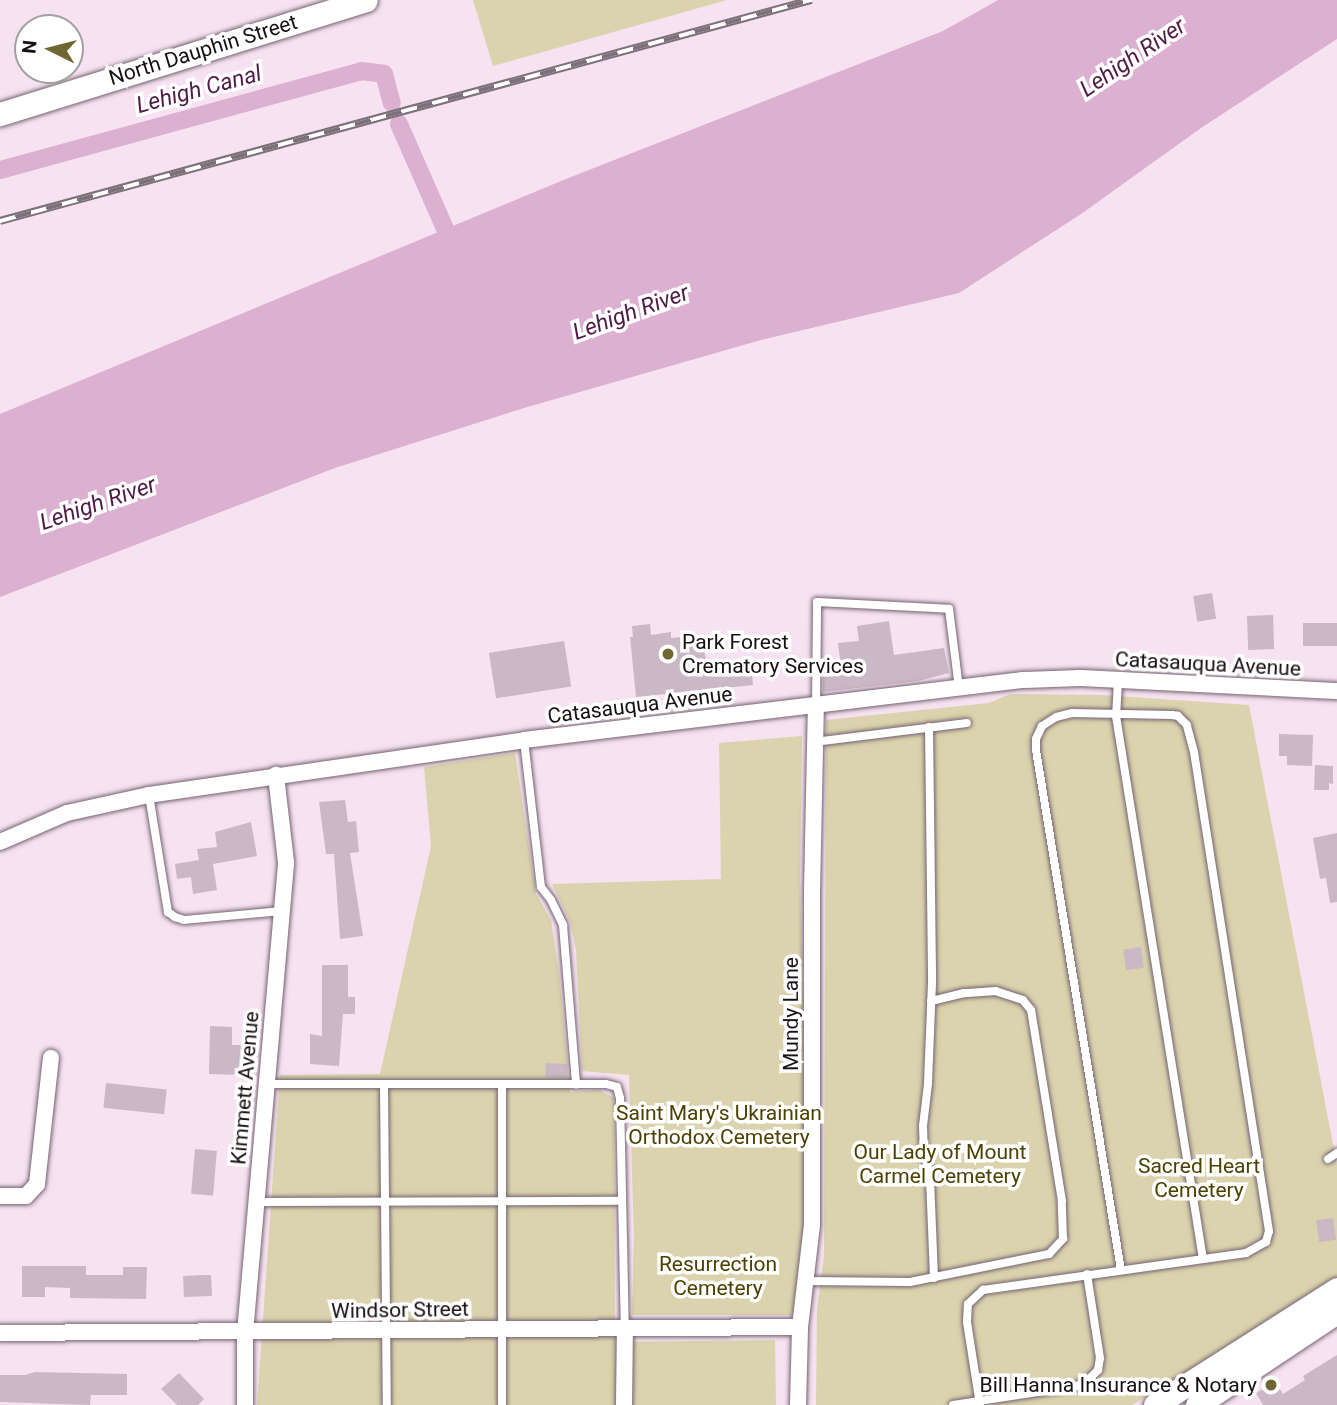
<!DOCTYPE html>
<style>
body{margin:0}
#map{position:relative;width:1337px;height:1405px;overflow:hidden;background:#f6e2f0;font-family:Roboto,sans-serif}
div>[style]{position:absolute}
.green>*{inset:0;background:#dbd3ad}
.water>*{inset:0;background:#dcb0d0}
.canal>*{height:18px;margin:-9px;padding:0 9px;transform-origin:9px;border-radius:9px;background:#dcb0d0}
.building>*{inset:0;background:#cbb8c6;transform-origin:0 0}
.roads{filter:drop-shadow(0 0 2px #756471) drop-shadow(0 0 2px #756471)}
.lane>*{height:8px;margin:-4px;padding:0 4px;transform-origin:4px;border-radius:4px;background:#fff}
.street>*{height:16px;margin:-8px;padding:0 8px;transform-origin:8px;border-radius:8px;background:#fff}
.secondary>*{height:23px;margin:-11.5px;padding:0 11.5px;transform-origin:11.5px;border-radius:11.5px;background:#fff}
.rail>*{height:8px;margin-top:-4px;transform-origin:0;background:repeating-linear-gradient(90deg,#fff 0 16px,#7c7079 0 32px);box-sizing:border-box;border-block:2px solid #7c7079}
.dots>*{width:19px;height:19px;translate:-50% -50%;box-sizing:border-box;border:4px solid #fff;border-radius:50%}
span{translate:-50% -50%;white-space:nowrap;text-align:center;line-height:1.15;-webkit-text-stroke:7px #fff;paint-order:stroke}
.street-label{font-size:21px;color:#160f14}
.poi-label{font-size:21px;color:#160f14}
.left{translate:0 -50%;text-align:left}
.right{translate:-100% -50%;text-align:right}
.park-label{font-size:21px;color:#4c4100}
.water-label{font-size:23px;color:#501c46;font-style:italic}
.north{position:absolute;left:14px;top:14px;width:70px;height:70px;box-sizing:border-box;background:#fff;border:2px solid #a29fa1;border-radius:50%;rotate:276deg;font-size:19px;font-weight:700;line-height:28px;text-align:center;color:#160f14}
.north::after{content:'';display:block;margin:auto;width:24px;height:32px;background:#706632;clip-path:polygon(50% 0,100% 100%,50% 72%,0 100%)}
</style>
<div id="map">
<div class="green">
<i style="clip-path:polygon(473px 0,727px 0,493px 66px)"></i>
<i style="clip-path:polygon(1010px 694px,1101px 695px,1249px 705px,1337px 1165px,1337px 1279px,1132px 1405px,816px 1405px,817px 1310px,824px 1256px,826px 720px,989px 703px)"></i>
<i style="clip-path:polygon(802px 736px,800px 878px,808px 1176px,805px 1236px,793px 1315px,632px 1315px,634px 1237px,629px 1075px,582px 1071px,576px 950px,570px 921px,552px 884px,721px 879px,719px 743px)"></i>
<i style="clip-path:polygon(515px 753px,536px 894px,551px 920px,559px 972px,570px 1092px,599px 1090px,614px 1098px,615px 1342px,775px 1340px,776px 1405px,257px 1405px,280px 1075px,380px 1074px,431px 846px,424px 767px)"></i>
</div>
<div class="water">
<i style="clip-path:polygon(998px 0,1337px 0,1337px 39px,1201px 128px,1081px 214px,959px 293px,761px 340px,524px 408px,335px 468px,0 597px,0 414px,566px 179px,943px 31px)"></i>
</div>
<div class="canal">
<i style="left:399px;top:124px;width:137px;rotate:66.3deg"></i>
<i style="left:0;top:170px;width:374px;rotate:-15.3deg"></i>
<i style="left:361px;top:71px;width:23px;rotate:7deg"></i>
<i style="left:384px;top:74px;width:30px;rotate:75deg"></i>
</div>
<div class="building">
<i style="left:1212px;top:593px;width:26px;height:19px;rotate:81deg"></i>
<i style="left:1273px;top:615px;width:34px;height:26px;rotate:88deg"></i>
<i style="clip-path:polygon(889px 621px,894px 655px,944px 648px,949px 673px,918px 681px,823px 692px,823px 661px,840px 659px,838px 643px,859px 641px,857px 626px)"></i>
<i style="left:1303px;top:623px;width:34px;height:23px"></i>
<i style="clip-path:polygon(650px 624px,651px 635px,671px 632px,671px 638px,701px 635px,707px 665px,751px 661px,753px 685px,636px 697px,630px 637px,633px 637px,632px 626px)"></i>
<i style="left:564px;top:641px;width:46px;height:76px;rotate:81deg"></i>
<i style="clip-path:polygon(1279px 734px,1313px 735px,1312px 766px,1287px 765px,1287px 756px,1279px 756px)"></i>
<i style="clip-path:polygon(1315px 765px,1333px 766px,1333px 784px,1329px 783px,1329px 790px,1314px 790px)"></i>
<i style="clip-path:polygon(345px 800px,348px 822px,356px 821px,359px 852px,350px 853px,363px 936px,340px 939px,334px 854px,326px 854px,319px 802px)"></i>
<i style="clip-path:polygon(251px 822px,257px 856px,213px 864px,217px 890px,193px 894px,191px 877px,177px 879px,175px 864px,199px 860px,197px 849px,217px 847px,215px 832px)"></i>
<i style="clip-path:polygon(1337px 833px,1337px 902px,1330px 903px,1326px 878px,1320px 879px,1313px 838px)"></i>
<i style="left:1141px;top:947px;width:21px;height:18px;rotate:82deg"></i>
<i style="clip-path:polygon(322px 965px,348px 965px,348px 997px,355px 997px,355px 1014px,343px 1014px,339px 1066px,310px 1064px,310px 1034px,322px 1036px)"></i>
<i style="clip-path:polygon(210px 1026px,232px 1027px,232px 1045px,242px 1045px,242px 1075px,209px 1074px)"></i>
<i style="left:546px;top:1063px;width:21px;height:14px;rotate:3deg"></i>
<i style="left:106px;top:1083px;width:61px;height:25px;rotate:6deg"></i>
<i style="left:195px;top:1149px;width:22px;height:45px;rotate:5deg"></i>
<i style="left:1333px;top:1218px;width:22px;height:17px;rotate:82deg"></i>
<i style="clip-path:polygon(22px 1266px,86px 1266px,86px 1275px,123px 1275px,123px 1267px,147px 1267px,146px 1299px,70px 1298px,70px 1288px,45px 1287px,45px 1297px,22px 1297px)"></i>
<i style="clip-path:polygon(204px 1275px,211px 1275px,212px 1296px,184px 1297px,183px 1276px)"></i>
<i style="clip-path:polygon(1337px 1355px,1337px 1405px,1263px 1405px,1256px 1393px,1275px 1381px,1283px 1394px,1305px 1380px,1303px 1376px)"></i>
<i style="clip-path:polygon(35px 1372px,127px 1374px,127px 1395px,91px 1395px,90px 1405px,0 1402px,0 1375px,25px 1375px)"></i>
<i style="clip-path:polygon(179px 1373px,204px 1399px,198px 1405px,177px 1405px,161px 1389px)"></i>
</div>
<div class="roads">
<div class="lane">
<i style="left:1118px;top:680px;width:36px;rotate:93deg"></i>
<i style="left:1116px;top:716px;width:550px;rotate:80.9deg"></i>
<i style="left:816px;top:706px;width:104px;rotate:-89.4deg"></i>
<i style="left:817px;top:602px;width:132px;rotate:3deg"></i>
<i style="left:949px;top:609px;width:80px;rotate:82.8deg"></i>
<i style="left:929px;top:727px;width:256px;rotate:89.3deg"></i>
<i style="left:932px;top:983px;width:101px;rotate:92.3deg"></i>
<i style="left:928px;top:1084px;width:42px;rotate:96.8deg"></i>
<i style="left:923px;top:1126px;width:25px;rotate:88deg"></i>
<i style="left:924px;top:1151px;width:28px;rotate:77deg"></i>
<i style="left:930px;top:1178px;width:100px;rotate:87.7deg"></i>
<i style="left:524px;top:740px;width:148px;rotate:83.4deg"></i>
<i style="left:541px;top:887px;width:16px;rotate:52deg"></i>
<i style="left:551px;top:900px;width:28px;rotate:64deg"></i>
<i style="left:563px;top:925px;width:160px;rotate:85.3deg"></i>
<i style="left:814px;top:742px;width:154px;rotate:-7.1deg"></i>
<i style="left:149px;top:795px;width:119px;rotate:80.8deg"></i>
<i style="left:168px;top:912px;width:9px;rotate:36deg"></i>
<i style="left:175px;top:917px;width:9px;rotate:18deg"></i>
<i style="left:184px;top:920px;width:97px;rotate:-5.3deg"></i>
<i style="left:266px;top:1084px;width:340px"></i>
<i style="left:606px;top:1084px;width:11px;rotate:15deg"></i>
<i style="left:617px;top:1087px;width:11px;rotate:75deg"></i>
<i style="left:620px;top:1098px;width:230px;rotate:88.8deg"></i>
<i style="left:384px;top:1084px;width:321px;rotate:89.5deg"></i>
<i style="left:502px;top:1084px;width:321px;rotate:90deg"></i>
<i style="left:1328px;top:1159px;width:11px;rotate:-34deg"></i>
<i style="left:256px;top:1202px;width:366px;rotate:-0.2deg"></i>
<i style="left:805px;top:1281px;width:105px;rotate:0.5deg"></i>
<i style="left:910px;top:1282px;width:142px;rotate:-11.4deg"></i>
<i style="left:1049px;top:1254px;width:21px;rotate:-47deg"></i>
<i style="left:1063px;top:1239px;width:38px;rotate:-92deg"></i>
<i style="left:1062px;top:1201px;width:193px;rotate:-99.2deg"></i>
<i style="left:1031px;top:1010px;width:13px;rotate:-129deg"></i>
<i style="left:1023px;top:1000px;width:28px;rotate:-162deg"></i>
<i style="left:996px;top:991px;width:32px;rotate:176deg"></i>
<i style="left:964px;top:993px;width:34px;rotate:166deg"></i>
<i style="left:953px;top:1405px;width:125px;rotate:-8.7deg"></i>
<i style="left:1077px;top:1386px;width:14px;rotate:-30deg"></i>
<i style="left:1089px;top:1379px;width:13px;rotate:-45deg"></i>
<i style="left:1098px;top:1370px;width:12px;rotate:-81deg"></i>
<i style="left:1100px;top:1358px;width:85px;rotate:-98.8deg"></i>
<i style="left:980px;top:1405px;width:84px;rotate:-98.9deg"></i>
<i style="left:967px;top:1322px;width:18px;rotate:-87deg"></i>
<i style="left:968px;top:1304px;width:21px;rotate:-43deg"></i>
<i style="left:983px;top:1290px;width:266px;rotate:-8deg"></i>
<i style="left:1246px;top:1253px;width:23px;rotate:-29deg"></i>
<i style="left:1266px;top:1242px;width:11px;rotate:-75deg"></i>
<i style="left:1269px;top:1231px;width:485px;rotate:-98.9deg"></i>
<i style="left:1194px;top:752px;width:28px;rotate:-105deg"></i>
<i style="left:1187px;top:725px;width:13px;rotate:-135deg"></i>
<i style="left:1178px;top:716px;width:6px;rotate:-171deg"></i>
<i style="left:1172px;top:715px;width:100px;rotate:-178.9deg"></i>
<i style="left:1072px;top:713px;width:16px;rotate:166deg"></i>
<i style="left:1056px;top:717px;width:17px;rotate:147deg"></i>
<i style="left:1042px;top:726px;width:14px;rotate:115deg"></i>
<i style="left:1036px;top:739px;width:11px;rotate:90deg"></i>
<i style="left:1036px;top:750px;width:527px;rotate:80.72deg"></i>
</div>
<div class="street">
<i style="left:0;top:842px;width:73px;rotate:-23.4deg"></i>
<i style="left:67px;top:813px;width:84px;rotate:-12.4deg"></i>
<i style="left:149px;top:795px;width:379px;rotate:-8.3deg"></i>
<i style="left:524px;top:740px;width:503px;rotate:-6.86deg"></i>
<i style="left:1023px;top:680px;width:57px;rotate:-2deg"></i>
<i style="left:1080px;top:678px;width:257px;rotate:2.9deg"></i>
<i style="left:0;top:1196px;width:26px"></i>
<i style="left:26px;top:1196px;width:16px;rotate:-47deg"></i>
<i style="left:37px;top:1184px;width:127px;rotate:-83.7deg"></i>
<i style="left:0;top:1333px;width:800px;rotate:-0.43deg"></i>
<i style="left:245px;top:1405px;width:72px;rotate:-90deg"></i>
<i style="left:245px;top:1333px;width:473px;rotate:-85deg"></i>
<i style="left:286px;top:862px;width:88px;rotate:-96.6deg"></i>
<i style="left:624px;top:1405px;width:77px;rotate:-89.3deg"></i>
<i style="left:798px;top:1405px;width:78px;rotate:-88.5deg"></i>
<i style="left:800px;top:1327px;width:103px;rotate:-83.3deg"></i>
<i style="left:812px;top:1225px;width:333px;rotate:-90deg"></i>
<i style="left:812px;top:892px;width:186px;rotate:-88.8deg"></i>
</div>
<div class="secondary">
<i style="left:0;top:114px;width:383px;rotate:-17.3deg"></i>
<i style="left:1155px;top:1405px;width:216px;rotate:-32.5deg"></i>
<i style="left:1197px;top:1405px;width:168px;rotate:-33.6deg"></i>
</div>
</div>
<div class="rail">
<i style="left:0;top:221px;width:841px;rotate:-15.24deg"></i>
</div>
<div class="dots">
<i style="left:668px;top:654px;background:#706632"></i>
<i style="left:1271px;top:1385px;background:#706632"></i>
</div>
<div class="street-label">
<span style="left:203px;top:50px;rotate:-17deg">North Dauphin Street</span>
<span style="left:1208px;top:664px;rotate:3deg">Catasauqua Avenue</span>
<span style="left:640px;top:705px;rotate:-7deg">Catasauqua Avenue</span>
<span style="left:791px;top:1014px;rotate:-90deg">Mundy Lane</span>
<span style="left:245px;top:1088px;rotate:-85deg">Kimmett Avenue</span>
<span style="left:400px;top:1310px;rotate:-1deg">Windsor Street</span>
</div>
<div class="poi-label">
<span class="left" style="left:682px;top:654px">Park Forest<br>Crematory Services</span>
<span class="right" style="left:1257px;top:1385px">Bill Hanna Insurance &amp; Notary</span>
</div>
<div class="park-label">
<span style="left:719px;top:1125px">Saint Mary's Ukrainian<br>Orthodox Cemetery</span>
<span style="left:940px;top:1164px">Our Lady of Mount<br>Carmel Cemetery</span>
<span style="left:1199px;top:1178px">Sacred Heart<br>Cemetery</span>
<span style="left:718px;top:1276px">Resurrection<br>Cemetery</span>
</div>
<div class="water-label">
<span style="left:1133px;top:58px;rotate:-34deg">Lehigh River</span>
<span style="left:199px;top:90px;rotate:-15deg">Lehigh Canal</span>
<span style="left:631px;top:313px;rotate:-20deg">Lehigh River</span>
<span style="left:98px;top:504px;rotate:-19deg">Lehigh River</span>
</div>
<div class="north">N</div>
</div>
